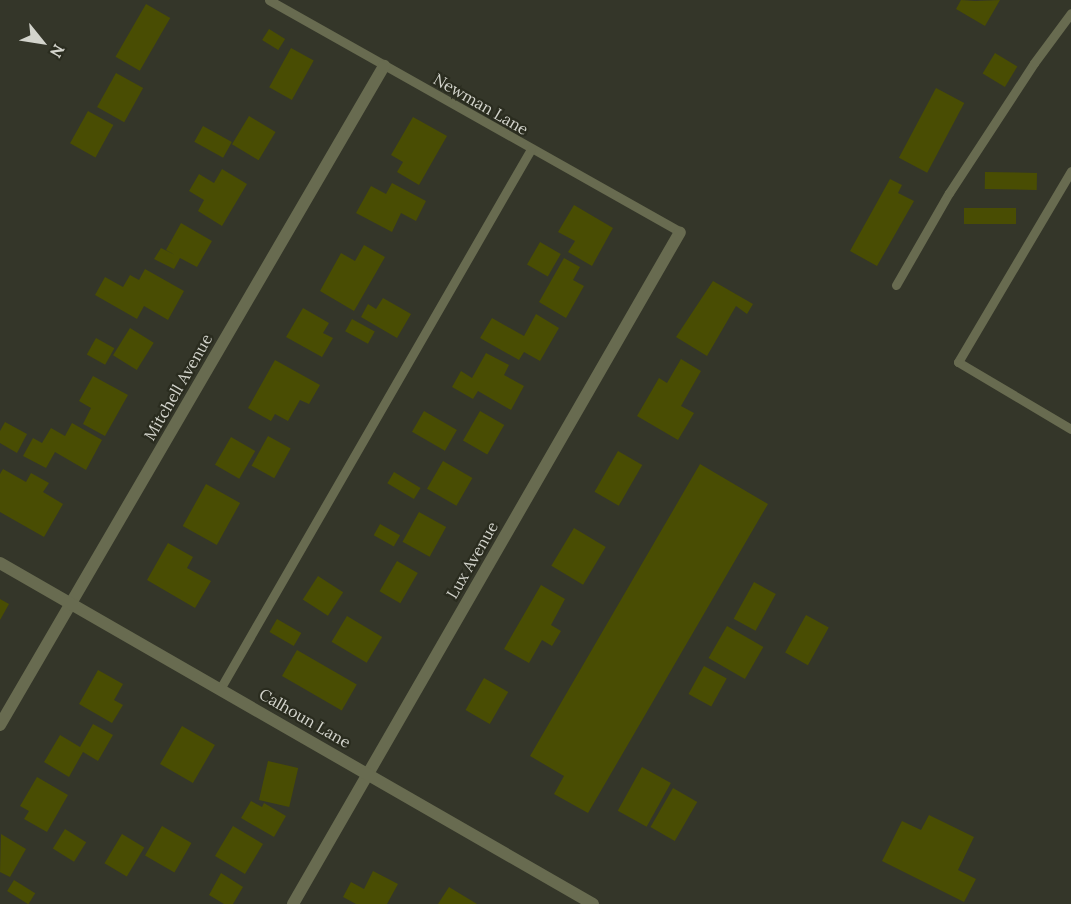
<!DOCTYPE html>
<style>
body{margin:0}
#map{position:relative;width:1071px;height:904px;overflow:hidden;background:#343629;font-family:Lora,serif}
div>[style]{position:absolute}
.building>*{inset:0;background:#494d03;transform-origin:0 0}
.service>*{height:9px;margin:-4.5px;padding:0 4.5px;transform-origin:4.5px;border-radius:4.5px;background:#686b50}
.minor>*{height:12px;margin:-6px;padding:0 6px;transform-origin:6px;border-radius:6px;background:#686b50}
.tertiary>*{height:12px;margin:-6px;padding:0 6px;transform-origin:6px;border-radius:6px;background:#686b50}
span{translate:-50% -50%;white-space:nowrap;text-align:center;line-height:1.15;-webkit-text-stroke:4.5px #2a2c1f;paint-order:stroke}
.street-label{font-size:16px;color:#d3d4cc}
.north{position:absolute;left:12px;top:12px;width:60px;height:60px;-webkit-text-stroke:4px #2a2c1f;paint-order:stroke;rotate:120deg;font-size:16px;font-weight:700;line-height:24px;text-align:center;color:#d3d4cc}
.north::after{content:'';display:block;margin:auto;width:21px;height:27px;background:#d3d4cc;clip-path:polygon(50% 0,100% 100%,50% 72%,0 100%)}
</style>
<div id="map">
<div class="building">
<i style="clip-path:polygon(961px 0,975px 1px,1000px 0,985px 26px,956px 9px)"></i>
<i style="left:146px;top:4px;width:28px;height:61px;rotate:30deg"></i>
<i style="left:269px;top:29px;width:19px;height:13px;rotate:32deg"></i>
<i style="left:291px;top:48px;width:26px;height:45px;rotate:29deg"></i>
<i style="left:995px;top:53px;width:26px;height:24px;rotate:31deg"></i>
<i style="left:116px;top:73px;width:31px;height:39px;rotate:29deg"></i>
<i style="left:936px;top:88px;width:32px;height:79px;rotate:28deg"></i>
<i style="left:88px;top:111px;width:29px;height:37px;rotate:29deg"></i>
<i style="left:249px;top:116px;width:31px;height:33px;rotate:31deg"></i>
<i style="clip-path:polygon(413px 117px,447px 136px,419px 185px,397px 172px,403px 162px,391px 155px)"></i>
<i style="left:203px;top:126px;width:33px;height:18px;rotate:29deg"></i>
<i style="clip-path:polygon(222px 169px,247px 184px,222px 226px,198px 211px,204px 200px,189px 191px,199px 174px,214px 183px)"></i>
<i style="left:985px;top:172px;width:52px;height:17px;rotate:1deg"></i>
<i style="clip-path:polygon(890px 179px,902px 185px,898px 193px,914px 201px,877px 266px,850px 251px)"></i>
<i style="clip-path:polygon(392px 183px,426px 201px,416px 221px,401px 213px,392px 232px,356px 213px,371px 186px,386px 194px)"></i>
<i style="clip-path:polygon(574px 205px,613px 228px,592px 266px,568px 252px,575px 241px,558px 232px)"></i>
<i style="left:964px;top:208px;width:52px;height:16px"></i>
<i style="clip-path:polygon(181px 223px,212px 241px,197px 267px,180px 258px,174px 269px,154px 259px,161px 248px,175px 255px,166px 250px)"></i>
<i style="left:540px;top:242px;width:24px;height:26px;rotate:30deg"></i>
<i style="clip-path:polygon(364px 245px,385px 257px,354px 311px,320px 291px,341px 253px,355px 261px)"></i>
<i style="clip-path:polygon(564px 258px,580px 267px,573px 280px,584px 286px,566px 318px,539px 302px)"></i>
<i style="clip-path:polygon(145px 269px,184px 291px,168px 320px,144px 306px,137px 319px,95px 295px,105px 277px,123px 287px,130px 275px,139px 280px)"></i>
<i style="clip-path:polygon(713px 281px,753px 304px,747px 314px,736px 306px,707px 356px,676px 337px)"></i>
<i style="clip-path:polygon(383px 298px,411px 314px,397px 338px,361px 317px,368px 304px,376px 309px)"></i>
<i style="clip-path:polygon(303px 308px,329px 323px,323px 333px,333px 338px,322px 357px,286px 337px)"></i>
<i style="clip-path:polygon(536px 314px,559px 328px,540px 361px,524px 352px,519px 360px,480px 338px,492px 318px,524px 336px)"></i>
<i style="left:352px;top:319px;width:26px;height:14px;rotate:29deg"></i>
<i style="left:130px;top:328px;width:28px;height:32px;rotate:32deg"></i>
<i style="left:96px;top:338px;width:21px;height:19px;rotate:29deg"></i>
<i style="clip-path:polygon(486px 353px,509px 365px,504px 375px,524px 386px,511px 410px,478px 391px,473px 399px,452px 387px,461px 371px,472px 378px)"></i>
<i style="clip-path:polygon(681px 359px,701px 371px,681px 406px,694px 413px,678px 440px,637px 416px,659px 378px,667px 383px)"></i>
<i style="clip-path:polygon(275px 360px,320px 385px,309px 404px,300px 400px,288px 421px,275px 414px,271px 421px,248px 408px)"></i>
<i style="clip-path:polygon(93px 376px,128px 395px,105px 436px,83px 424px,91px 408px,79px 401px)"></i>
<i style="left:424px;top:411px;width:38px;height:24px;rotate:30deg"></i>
<i style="left:480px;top:411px;width:28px;height:34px;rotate:30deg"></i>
<i style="clip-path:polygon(5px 422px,27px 434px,17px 453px,0 443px,0 431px)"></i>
<i style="clip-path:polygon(72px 423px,102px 440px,86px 470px,55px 452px,46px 468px,23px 456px,33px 438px,42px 443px,51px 428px,65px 436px)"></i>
<i style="left:268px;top:436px;width:26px;height:34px;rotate:29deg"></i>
<i style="left:231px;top:437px;width:28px;height:32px;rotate:30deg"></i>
<i style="left:618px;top:451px;width:28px;height:47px;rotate:30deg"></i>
<i style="left:443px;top:461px;width:34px;height:32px;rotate:30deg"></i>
<i style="clip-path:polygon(700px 464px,768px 504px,588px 813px,554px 794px,564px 776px,530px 756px)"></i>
<i style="clip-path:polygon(3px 469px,26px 482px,31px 473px,49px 483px,43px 492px,63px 504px,44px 537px,0 512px,0 474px)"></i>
<i style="left:394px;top:472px;width:31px;height:13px;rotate:31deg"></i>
<i style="left:206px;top:484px;width:39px;height:48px;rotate:29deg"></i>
<i style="left:419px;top:512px;width:31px;height:34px;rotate:29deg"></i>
<i style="left:380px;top:524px;width:23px;height:13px;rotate:29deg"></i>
<i style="left:574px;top:528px;width:37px;height:44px;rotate:31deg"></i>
<i style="clip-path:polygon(168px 543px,193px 557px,187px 568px,211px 581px,195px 608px,147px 580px)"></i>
<i style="left:397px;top:561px;width:24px;height:35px;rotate:30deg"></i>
<i style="left:318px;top:576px;width:30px;height:28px;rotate:33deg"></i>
<i style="left:754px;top:582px;width:25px;height:42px;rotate:29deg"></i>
<i style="clip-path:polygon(541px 585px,565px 599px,551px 625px,561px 631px,552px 646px,542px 640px,529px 663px,504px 649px)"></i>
<i style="clip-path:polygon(0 599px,9px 604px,0 620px)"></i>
<i style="left:806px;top:615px;width:26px;height:43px;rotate:29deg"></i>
<i style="left:347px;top:616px;width:41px;height:30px;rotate:31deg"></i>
<i style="left:277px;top:619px;width:28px;height:15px;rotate:30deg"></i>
<i style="left:727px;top:626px;width:42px;height:37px;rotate:30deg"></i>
<i style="left:297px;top:650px;width:69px;height:30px;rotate:30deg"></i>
<i style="left:704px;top:666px;width:26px;height:32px;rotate:29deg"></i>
<i style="clip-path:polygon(98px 670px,123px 684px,114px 700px,123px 705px,112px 723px,79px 704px)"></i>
<i style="left:484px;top:678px;width:28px;height:37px;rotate:30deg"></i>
<i style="clip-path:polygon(93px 724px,113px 735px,98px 761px,83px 752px,69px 777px,44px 762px,60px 735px,80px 747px)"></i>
<i style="left:182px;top:726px;width:38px;height:44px;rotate:30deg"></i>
<i style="left:268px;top:761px;width:31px;height:40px;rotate:13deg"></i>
<i style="left:642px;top:767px;width:33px;height:50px;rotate:29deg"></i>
<i style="clip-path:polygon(37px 777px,68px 795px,47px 832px,24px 819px,29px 811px,20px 806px)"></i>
<i style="left:673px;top:788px;width:28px;height:45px;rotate:30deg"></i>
<i style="clip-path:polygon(251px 801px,262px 807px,264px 803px,286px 816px,274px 837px,241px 818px)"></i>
<i style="clip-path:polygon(929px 815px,974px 837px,958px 870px,976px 879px,964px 902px,882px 861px,902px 821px,921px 830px)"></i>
<i style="left:162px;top:826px;width:34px;height:34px;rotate:30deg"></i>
<i style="left:233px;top:826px;width:35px;height:35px;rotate:31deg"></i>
<i style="left:65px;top:829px;width:25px;height:23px;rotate:32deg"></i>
<i style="clip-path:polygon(1px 834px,26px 849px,10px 877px,0 872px)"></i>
<i style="left:122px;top:834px;width:26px;height:34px;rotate:31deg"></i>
<i style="clip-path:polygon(373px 871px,398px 884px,387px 904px,356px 904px,343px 897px,351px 882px,364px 889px)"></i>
<i style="clip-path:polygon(221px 873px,243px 887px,233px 904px,224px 904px,209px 895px)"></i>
<i style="left:14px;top:880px;width:25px;height:13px;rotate:32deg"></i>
<i style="clip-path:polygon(449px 887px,477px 904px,438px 904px)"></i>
</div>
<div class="service">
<i style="left:269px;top:0;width:472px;rotate:29.4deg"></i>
<i style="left:1071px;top:171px;width:222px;rotate:120.6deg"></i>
<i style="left:958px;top:362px;width:131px;rotate:30.7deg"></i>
<i style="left:896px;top:285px;width:106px;rotate:-60.1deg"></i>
<i style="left:949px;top:193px;width:155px;rotate:-56.8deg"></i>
<i style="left:1034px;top:63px;width:62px;rotate:-53.5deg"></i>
<i style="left:220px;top:689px;width:623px;rotate:-60.06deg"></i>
</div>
<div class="minor">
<i style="left:0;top:725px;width:763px;rotate:-59.77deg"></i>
<i style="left:293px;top:904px;width:775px;rotate:-60.06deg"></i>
</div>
<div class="tertiary">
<i style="left:0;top:563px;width:684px;rotate:29.9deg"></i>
</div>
<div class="street-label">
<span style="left:481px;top:104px;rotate:30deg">Newman Lane</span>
<span style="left:178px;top:387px;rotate:-60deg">Mitchell Avenue</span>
<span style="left:472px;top:560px;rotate:-60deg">Lux Avenue</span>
<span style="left:305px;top:718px;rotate:30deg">Calhoun Lane</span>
</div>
<div class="north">N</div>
</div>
